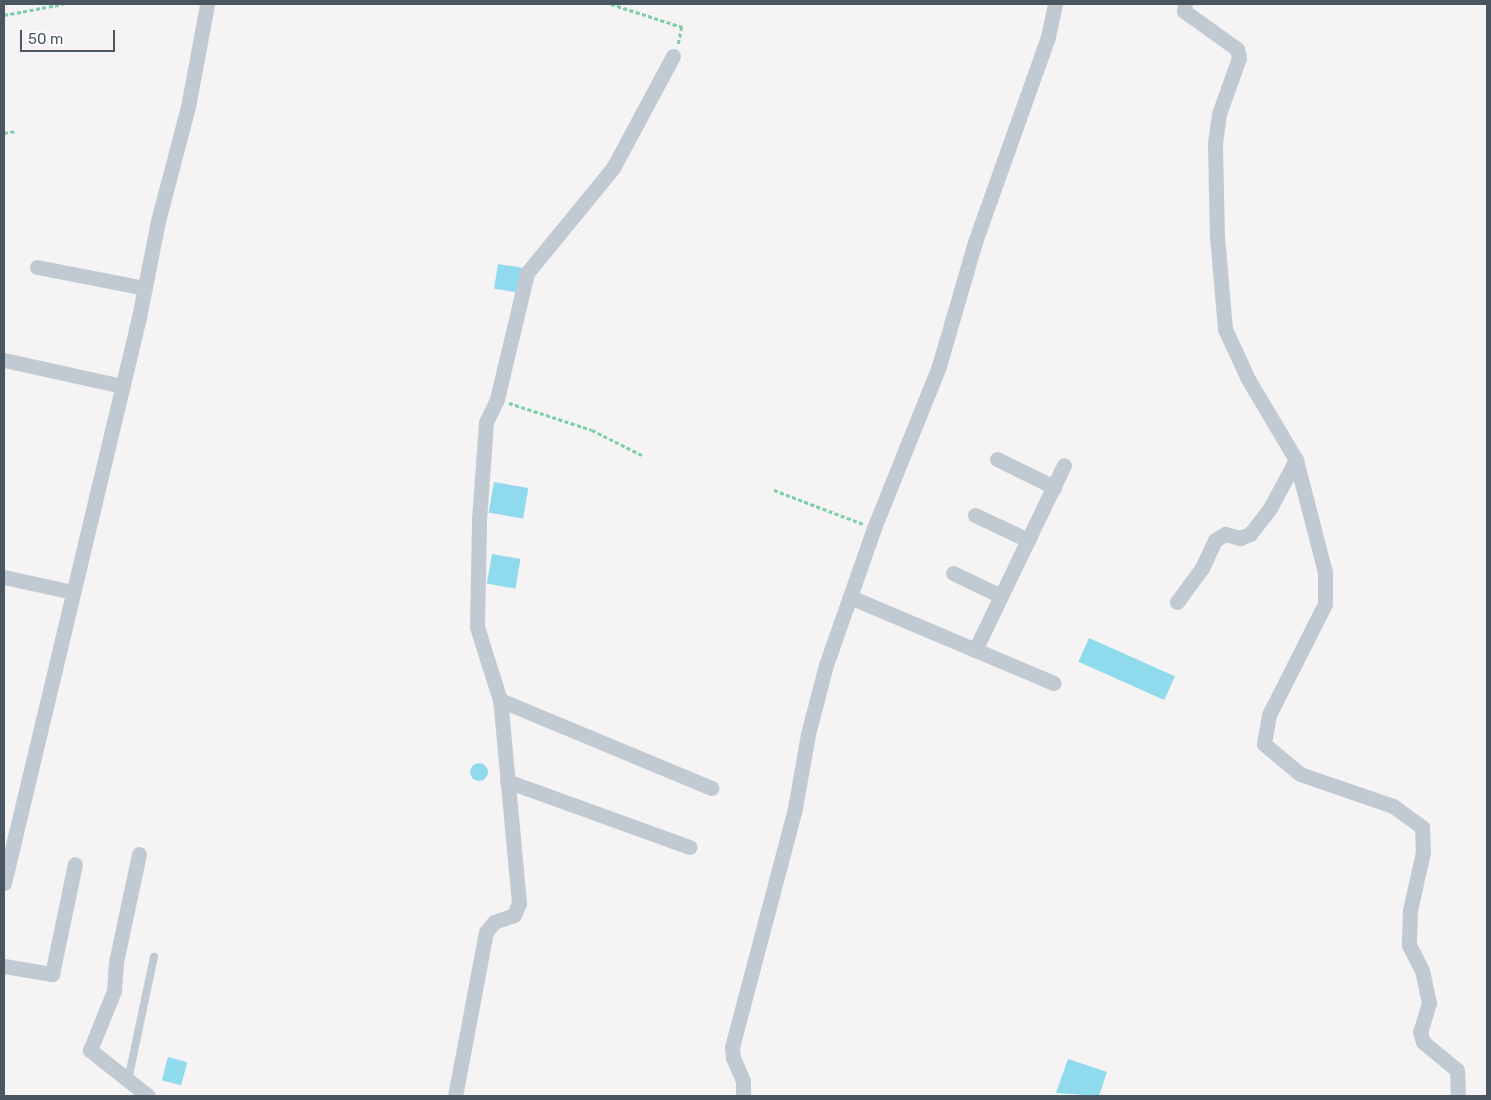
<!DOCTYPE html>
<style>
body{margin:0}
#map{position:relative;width:1491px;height:1100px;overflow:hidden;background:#f5f3f3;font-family:Rubik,sans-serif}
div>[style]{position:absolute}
.water>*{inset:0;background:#90daee;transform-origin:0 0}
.round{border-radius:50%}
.path>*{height:2.5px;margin-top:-1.25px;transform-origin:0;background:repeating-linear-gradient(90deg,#7ad0a6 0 4px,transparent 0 6.5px)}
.service>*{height:8px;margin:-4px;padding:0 4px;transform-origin:4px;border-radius:4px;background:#c1cad2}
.minor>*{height:15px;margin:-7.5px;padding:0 7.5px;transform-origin:7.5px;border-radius:7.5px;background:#c1cad2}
span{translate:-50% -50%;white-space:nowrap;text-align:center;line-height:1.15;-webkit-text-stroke:5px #fff;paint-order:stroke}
.frame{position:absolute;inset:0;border:5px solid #4a5661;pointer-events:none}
.scale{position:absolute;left:20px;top:30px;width:95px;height:22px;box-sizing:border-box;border:2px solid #4a5661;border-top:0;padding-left:6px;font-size:15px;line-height:18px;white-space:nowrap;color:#4a5661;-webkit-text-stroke:4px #fff;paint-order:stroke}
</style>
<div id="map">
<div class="water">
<i style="left:498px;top:264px;width:24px;height:25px;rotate:9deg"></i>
<i style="left:494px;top:482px;width:35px;height:31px;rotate:10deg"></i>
<i style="left:492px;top:554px;width:29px;height:30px;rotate:10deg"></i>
<i style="left:1089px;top:638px;width:94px;height:26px;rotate:24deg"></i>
<i class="round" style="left:470px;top:763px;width:18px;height:18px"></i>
<i style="left:168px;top:1057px;width:20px;height:24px;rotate:15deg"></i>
<i style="clip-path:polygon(1068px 1059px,1107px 1072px,1099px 1096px,1056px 1093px)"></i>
</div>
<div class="path">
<i style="left:611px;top:4px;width:75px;rotate:17.9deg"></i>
<i style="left:682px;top:27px;width:19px;rotate:102deg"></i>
<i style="left:4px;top:15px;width:60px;rotate:-10.6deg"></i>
<i style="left:4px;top:133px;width:12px;rotate:-9deg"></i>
<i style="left:509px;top:403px;width:87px;rotate:18deg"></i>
<i style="left:592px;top:430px;width:56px;rotate:26.6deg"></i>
<i style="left:774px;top:490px;width:95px;rotate:20.9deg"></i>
</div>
<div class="service">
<i style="left:128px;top:1080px;width:126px;rotate:-78.1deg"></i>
</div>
<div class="minor">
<i style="left:1185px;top:4px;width:7px;rotate:98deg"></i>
<i style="left:1184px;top:11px;width:65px;rotate:35.6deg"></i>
<i style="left:1237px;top:49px;width:9px;rotate:77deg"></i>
<i style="left:1239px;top:58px;width:59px;rotate:109.7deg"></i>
<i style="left:1219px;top:114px;width:30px;rotate:98deg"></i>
<i style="left:1215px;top:144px;width:92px;rotate:88.8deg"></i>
<i style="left:1217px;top:236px;width:93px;rotate:85.1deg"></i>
<i style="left:1225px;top:329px;width:55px;rotate:65.3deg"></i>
<i style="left:1248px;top:379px;width:94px;rotate:59.3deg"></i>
<i style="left:1296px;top:460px;width:116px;rotate:75.5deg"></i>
<i style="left:1325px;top:572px;width:32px;rotate:90deg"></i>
<i style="left:1325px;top:604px;width:124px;rotate:116.8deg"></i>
<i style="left:1269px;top:715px;width:29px;rotate:100deg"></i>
<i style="left:1264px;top:744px;width:47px;rotate:39.8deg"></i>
<i style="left:1300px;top:774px;width:98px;rotate:19deg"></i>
<i style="left:1393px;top:806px;width:36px;rotate:36deg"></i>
<i style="left:1422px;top:827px;width:25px;rotate:88deg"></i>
<i style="left:1423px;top:852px;width:59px;rotate:102.6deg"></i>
<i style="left:1410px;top:910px;width:35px;rotate:92deg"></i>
<i style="left:1409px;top:945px;width:28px;rotate:63deg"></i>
<i style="left:1422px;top:970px;width:34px;rotate:78deg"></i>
<i style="left:1429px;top:1003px;width:30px;rotate:107deg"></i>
<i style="left:1420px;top:1032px;width:10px;rotate:73deg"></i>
<i style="left:1423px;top:1042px;width:44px;rotate:39.5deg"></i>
<i style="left:1457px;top:1070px;width:26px;rotate:88deg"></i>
<i style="left:37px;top:267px;width:110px;rotate:11deg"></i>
<i style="left:4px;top:360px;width:121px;rotate:12.4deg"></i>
<i style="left:997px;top:459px;width:64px;rotate:26.2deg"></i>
<i style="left:975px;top:515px;width:59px;rotate:25.3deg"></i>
<i style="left:953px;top:573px;width:53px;rotate:25.6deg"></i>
<i style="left:4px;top:577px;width:70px;rotate:12.4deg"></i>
<i style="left:850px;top:597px;width:221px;rotate:22.9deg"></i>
<i style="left:1177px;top:602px;width:42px;rotate:-53.7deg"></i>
<i style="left:1202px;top:568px;width:31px;rotate:-65deg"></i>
<i style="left:1215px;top:540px;width:12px;rotate:-31deg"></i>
<i style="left:1225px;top:534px;width:16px;rotate:15deg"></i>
<i style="left:1240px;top:538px;width:11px;rotate:-22deg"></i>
<i style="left:1250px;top:534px;width:33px;rotate:-52deg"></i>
<i style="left:1270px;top:508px;width:55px;rotate:-61.6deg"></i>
<i style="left:975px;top:650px;width:205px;rotate:-64.3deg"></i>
<i style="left:500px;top:700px;width:229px;rotate:22.6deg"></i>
<i style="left:507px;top:781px;width:194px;rotate:19.9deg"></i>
<i style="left:139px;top:854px;width:110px;rotate:102deg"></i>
<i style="left:116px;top:962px;width:29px;rotate:94deg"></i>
<i style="left:114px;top:991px;width:64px;rotate:112.1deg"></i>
<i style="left:90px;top:1050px;width:74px;rotate:38.4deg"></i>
<i style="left:4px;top:883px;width:582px;rotate:-76.58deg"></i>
<i style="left:139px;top:317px;width:98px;rotate:-78.8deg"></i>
<i style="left:158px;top:221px;width:118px;rotate:-75.3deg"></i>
<i style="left:188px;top:107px;width:105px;rotate:-79.5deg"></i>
<i style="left:4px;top:966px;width:49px;rotate:9.5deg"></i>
<i style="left:52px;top:974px;width:112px;rotate:-78.2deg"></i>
<i style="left:455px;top:1096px;width:167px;rotate:-79.3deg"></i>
<i style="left:486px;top:932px;width:13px;rotate:-51deg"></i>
<i style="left:494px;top:922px;width:21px;rotate:-19deg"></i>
<i style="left:514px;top:915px;width:13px;rotate:-67deg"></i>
<i style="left:519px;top:903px;width:204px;rotate:-95.3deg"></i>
<i style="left:500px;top:700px;width:77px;rotate:-107.5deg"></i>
<i style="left:477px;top:627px;width:107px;rotate:-88.9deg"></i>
<i style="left:479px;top:520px;width:98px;rotate:-85.9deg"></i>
<i style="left:486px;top:422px;width:25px;rotate:-64deg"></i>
<i style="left:497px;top:399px;width:130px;rotate:-76.6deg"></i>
<i style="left:527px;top:273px;width:136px;rotate:-50.7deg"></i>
<i style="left:613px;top:168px;width:127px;rotate:-61.8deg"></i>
<i style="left:743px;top:1096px;width:15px;rotate:-90deg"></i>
<i style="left:743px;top:1081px;width:25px;rotate:-113deg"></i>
<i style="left:733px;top:1058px;width:11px;rotate:-95deg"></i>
<i style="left:732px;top:1047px;width:247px;rotate:-75.2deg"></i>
<i style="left:795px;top:808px;width:75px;rotate:-80deg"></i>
<i style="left:808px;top:734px;width:71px;rotate:-75.4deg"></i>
<i style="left:826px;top:665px;width:145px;rotate:-70.7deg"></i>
<i style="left:874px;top:528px;width:175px;rotate:-68.1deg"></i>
<i style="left:939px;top:366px;width:129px;rotate:-73.8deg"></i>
<i style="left:975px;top:242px;width:218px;rotate:-70.4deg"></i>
<i style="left:1048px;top:37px;width:34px;rotate:-78deg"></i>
</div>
<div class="frame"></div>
<div class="scale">50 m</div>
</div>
